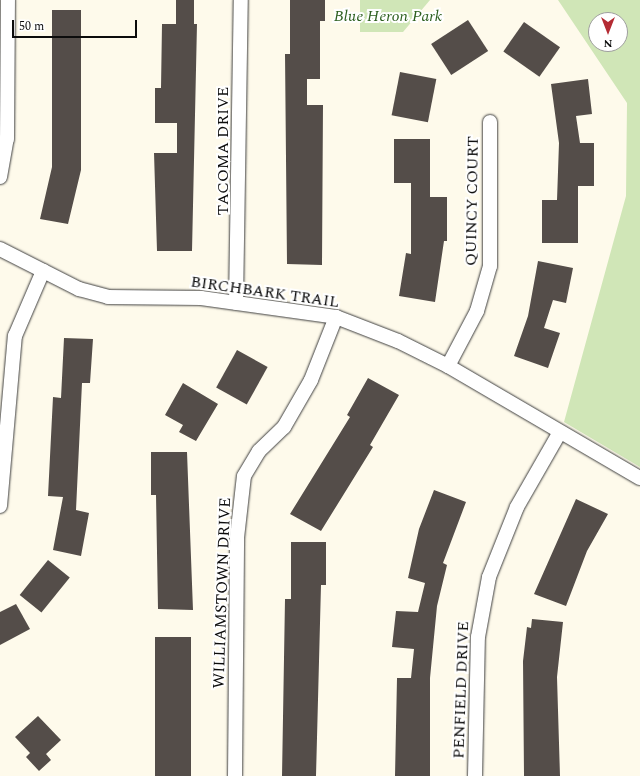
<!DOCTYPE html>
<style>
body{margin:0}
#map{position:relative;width:640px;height:776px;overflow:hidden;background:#fefaeb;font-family:Spectral,serif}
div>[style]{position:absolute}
.green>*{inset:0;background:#d0e6b7}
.building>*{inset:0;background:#544d49;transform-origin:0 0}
.roads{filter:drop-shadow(0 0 1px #3f3f3f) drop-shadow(0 0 1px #3f3f3f)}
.street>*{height:14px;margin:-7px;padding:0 7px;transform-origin:7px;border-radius:7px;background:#fff}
span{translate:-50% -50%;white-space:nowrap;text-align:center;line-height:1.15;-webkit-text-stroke:4px #fff;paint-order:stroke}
.park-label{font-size:16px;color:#2e6020;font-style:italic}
.street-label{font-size:16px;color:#0c0c0c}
.north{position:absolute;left:588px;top:12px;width:40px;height:40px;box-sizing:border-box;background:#fff;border:1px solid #9e9e9e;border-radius:50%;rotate:180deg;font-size:11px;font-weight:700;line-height:16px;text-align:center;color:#0c0c0c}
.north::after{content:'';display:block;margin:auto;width:14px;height:18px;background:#b42b33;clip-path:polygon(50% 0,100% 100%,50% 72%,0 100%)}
.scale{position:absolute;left:12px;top:20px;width:125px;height:18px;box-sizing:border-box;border:2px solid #0c0c0c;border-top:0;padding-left:5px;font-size:12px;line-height:14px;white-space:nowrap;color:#0c0c0c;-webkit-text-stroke:3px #fff;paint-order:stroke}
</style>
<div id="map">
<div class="green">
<i style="clip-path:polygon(360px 0,430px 0,403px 32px,360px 32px)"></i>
<i style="clip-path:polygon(evenodd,558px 0,640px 0,640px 467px,564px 422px,626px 196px,627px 103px,558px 0,596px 20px,620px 20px,620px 44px,596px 44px,596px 20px)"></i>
</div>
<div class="building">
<i style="clip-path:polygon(176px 0,194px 0,194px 24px,197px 24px,192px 251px,157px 251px,154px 153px,177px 153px,177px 123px,155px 123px,155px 88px,161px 88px,162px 24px,176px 24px)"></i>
<i style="clip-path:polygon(290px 0,325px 0,325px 21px,320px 21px,320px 79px,307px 79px,307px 105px,323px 105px,322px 265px,287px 264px,285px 54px,290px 54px)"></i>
<i style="clip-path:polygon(52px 10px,81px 10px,81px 170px,68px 224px,40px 219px,52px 167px)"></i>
<i style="left:468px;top:20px;width:37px;height:44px;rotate:57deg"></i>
<i style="left:524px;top:22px;width:44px;height:36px;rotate:35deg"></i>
<i style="left:400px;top:72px;width:37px;height:44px;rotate:11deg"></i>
<i style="clip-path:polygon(588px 79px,592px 114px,576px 116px,580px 143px,594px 143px,594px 186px,578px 186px,578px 243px,542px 243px,542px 200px,557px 200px,559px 143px,551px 84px)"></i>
<i style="clip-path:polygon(394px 139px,430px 139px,430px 197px,447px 197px,447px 241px,444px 241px,435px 302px,399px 296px,406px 253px,411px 254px,411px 183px,394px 183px)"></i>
<i style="clip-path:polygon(538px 261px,573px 268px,566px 303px,553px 300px,544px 328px,560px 333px,548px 368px,514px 356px,528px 316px)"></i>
<i style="clip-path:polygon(64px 338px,93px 339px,90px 383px,82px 383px,76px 510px,89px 513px,81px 556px,53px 550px,63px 497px,48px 496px,53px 397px,61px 398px)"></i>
<i style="left:237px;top:350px;width:35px;height:43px;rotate:29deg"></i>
<i style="clip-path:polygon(368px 378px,399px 395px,370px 445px,373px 447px,321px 531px,290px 514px,350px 417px,347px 415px)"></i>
<i style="clip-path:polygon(183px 383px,218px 404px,196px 441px,179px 432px,183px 425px,165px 415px)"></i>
<i style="clip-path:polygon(151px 452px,187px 452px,193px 610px,158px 609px,156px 495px,151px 495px)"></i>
<i style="clip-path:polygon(434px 490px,466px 502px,443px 563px,447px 565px,437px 606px,430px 678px,430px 776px,395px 776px,397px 678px,411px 678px,414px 649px,392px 647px,396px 611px,418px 612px,425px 583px,408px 578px,419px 529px)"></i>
<i style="clip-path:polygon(576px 499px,608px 514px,587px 551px,566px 606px,534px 594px)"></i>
<i style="clip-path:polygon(291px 542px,326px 542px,326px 585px,321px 585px,316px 776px,282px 776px,285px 599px,291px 599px)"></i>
<i style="left:48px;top:560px;width:28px;height:45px;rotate:39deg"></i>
<i style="clip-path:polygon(16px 604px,30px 629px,0 645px,0 612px)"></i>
<i style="clip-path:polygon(532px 619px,563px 622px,557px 677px,560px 776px,524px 776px,523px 661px,527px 627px,531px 628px)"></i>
<i style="left:155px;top:637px;width:36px;height:139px"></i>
<i style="clip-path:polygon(38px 716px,61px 740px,46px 754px,51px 760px,39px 771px,26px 757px,30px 753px,15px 737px)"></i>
</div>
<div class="roads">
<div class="street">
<i style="left:0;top:177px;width:39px;rotate:-80deg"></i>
<i style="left:7px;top:139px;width:139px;rotate:-89.6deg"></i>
<i style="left:0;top:249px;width:89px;rotate:26.9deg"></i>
<i style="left:79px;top:289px;width:30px;rotate:15deg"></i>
<i style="left:108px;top:297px;width:93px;rotate:0.6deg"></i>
<i style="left:201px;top:298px;width:136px;rotate:8deg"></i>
<i style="left:336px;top:317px;width:66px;rotate:21.2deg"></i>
<i style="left:398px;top:341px;width:56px;rotate:26.6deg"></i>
<i style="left:448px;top:366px;width:222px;rotate:30.3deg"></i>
<i style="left:236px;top:303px;width:303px;rotate:-89.1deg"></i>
<i style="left:448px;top:366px;width:62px;rotate:-62.2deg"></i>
<i style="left:477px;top:311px;width:47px;rotate:-73.9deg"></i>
<i style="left:490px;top:266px;width:144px;rotate:-90deg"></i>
<i style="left:0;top:506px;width:171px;rotate:-85deg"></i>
<i style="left:15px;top:336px;width:71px;rotate:-66.7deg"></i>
<i style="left:235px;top:776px;width:238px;rotate:-89.5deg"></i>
<i style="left:237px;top:538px;width:62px;rotate:-83.6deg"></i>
<i style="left:244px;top:476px;width:29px;rotate:-59deg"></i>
<i style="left:259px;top:451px;width:35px;rotate:-44deg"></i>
<i style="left:284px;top:427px;width:54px;rotate:-60.1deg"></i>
<i style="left:311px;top:380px;width:68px;rotate:-68.4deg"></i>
<i style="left:475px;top:776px;width:139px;rotate:-88.8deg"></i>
<i style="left:478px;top:637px;width:61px;rotate:-79.6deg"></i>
<i style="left:489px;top:577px;width:75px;rotate:-68.2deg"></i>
<i style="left:517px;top:507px;width:86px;rotate:-60.2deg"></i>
</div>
</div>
<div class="park-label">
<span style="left:388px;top:16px">Blue Heron Park</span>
</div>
<div class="street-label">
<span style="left:223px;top:151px;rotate:-90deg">TACOMA DRIVE</span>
<span style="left:472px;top:201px;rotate:-89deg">QUINCY COURT</span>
<span style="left:265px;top:292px;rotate:8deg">BIRCHBARK TRAIL</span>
<span style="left:222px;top:593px;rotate:-88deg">WILLIAMSTOWN DRIVE</span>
<span style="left:461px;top:690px;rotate:-88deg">PENFIELD DRIVE</span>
</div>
<div class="north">N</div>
<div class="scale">50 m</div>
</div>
